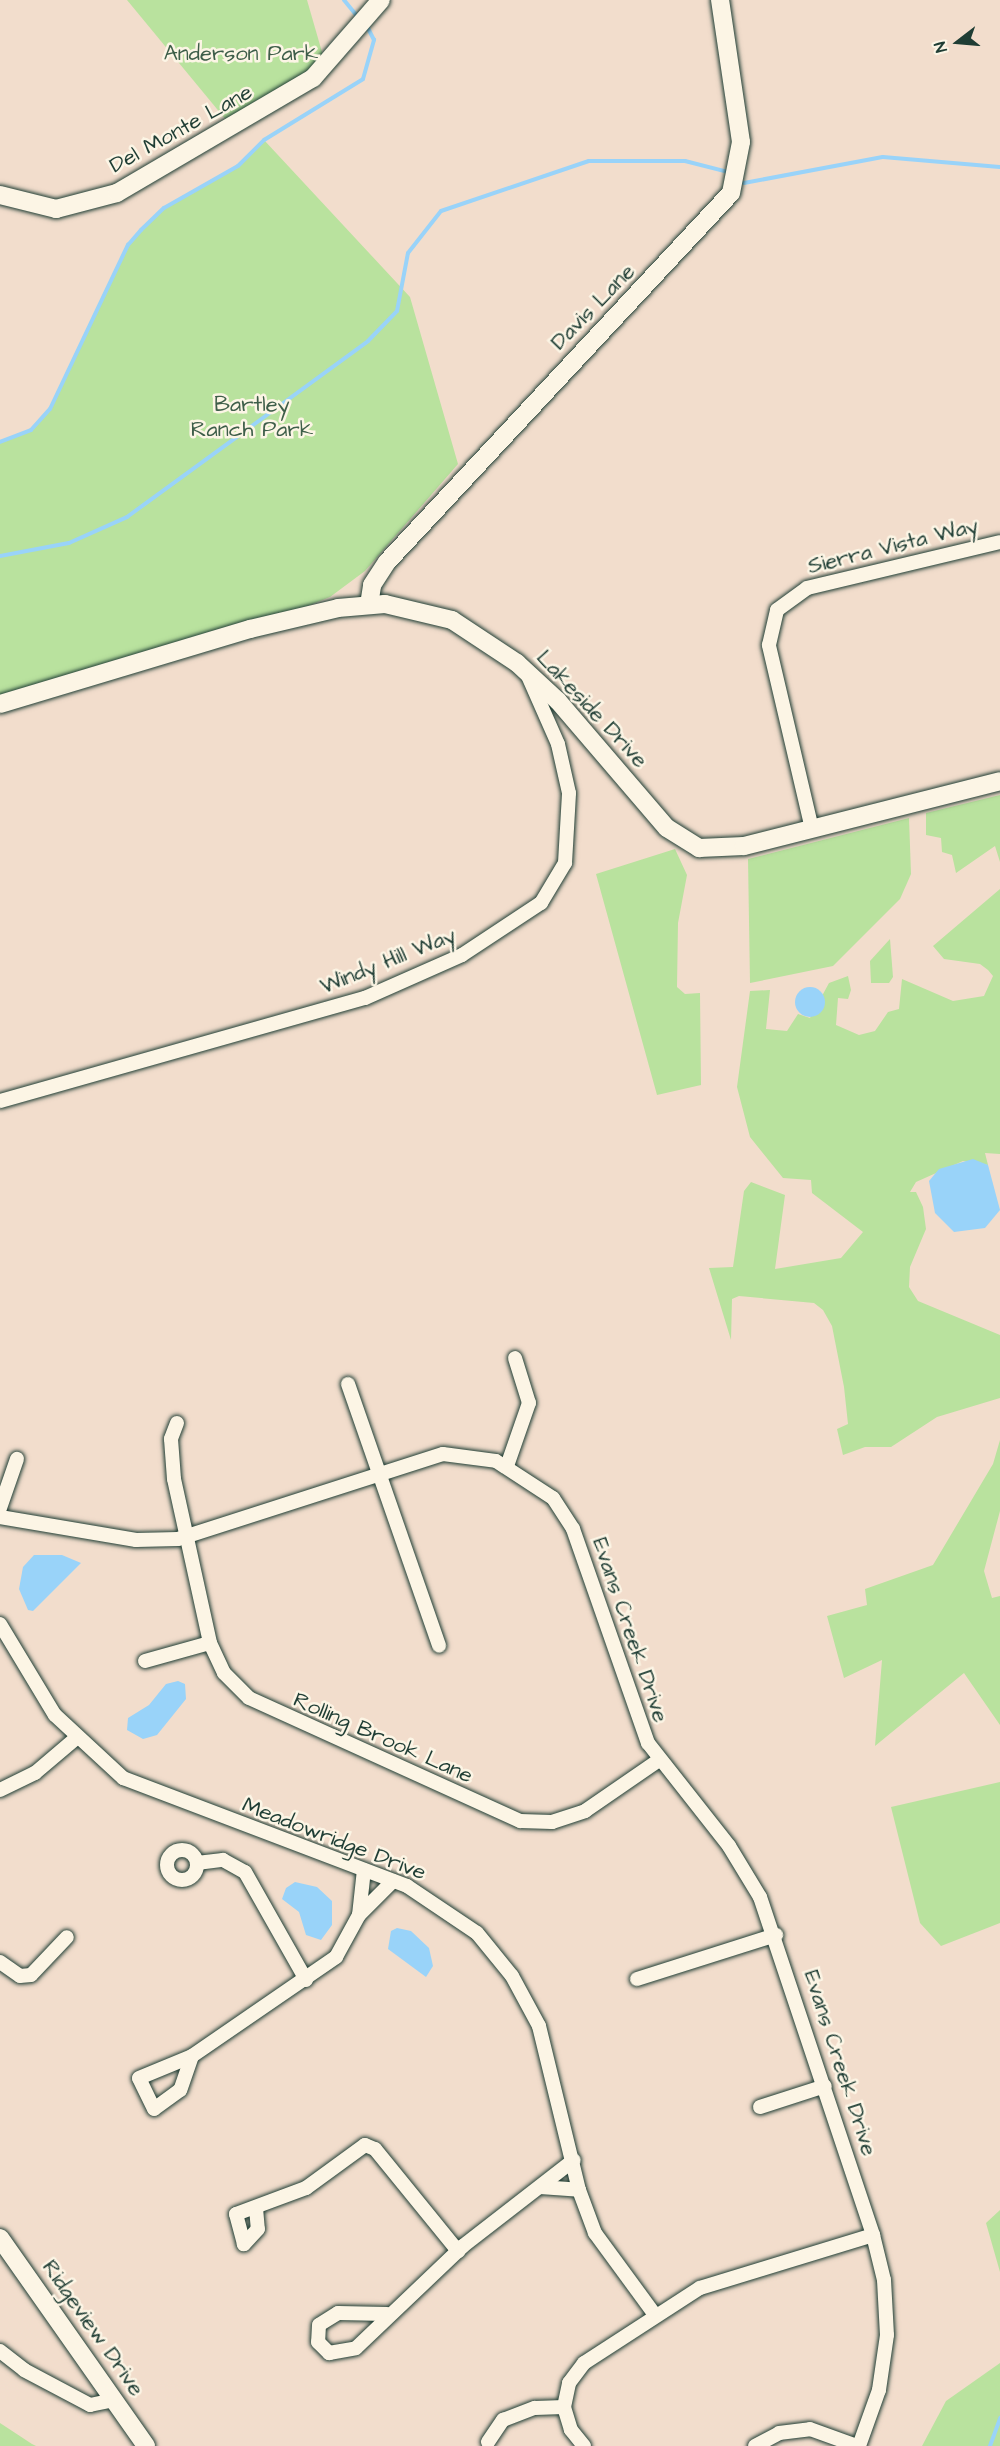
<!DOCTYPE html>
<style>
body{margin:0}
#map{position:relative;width:1000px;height:2446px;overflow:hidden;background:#f2ddcc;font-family:"Architects Daughter",sans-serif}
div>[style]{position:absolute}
.green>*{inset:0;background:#b9e29e}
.water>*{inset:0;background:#99d3f9}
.round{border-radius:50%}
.stream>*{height:4px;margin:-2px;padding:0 2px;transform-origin:2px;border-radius:2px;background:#99d3f9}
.roads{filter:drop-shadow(0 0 2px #1f3d34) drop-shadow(0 0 2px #1f3d34)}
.minor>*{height:14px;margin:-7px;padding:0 7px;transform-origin:7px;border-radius:7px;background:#fcf5e5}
.minor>.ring{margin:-7px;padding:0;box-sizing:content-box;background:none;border:14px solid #fcf5e5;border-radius:50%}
.tertiary>*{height:18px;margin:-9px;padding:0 9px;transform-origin:9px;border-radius:9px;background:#fcf5e5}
span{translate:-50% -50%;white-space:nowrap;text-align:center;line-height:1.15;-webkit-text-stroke:5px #fcf5e5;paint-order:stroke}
.park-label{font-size:22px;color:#3e5e49}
.street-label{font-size:22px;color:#1f3d34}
.north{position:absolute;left:928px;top:12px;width:60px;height:60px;-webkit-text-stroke:4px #fcf5e5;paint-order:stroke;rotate:254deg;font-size:16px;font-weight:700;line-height:24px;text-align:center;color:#1f3d34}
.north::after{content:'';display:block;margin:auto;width:21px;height:27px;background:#1f3d34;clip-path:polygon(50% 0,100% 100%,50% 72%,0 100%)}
</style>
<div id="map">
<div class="green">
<i style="clip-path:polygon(127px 0,307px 0,324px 59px,231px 126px)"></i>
<i style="clip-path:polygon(264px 140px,410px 297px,458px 464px,365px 571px,330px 597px,270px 621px,0 700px,0 442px,31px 430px,50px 409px,128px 245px,141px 230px,164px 208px,238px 166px)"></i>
<i style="clip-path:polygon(1000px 795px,1000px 862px,995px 846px,956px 873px,952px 855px,942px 852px,941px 838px,926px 835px,926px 813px)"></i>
<i style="clip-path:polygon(909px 818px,911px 874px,900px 899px,833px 966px,750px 983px,748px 859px)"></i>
<i style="clip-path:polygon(675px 849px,687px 875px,678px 923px,677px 987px,685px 994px,700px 993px,701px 1085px,657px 1095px,596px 874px)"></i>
<i style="clip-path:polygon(1000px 889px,1000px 1154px,985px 1153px,988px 1165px,963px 1161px,916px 1182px,910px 1192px,916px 1192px,923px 1207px,926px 1229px,910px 1267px,909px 1287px,918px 1301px,1000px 1335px,1000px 1398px,937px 1417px,891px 1447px,865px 1447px,843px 1455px,837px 1429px,848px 1424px,844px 1387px,832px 1326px,823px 1310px,814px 1303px,739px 1296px,732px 1299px,731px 1340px,709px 1268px,733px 1267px,744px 1191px,751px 1182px,785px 1195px,775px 1269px,841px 1258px,863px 1232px,812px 1193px,811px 1180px,783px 1178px,750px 1137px,737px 1087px,750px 991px,770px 990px,766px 1029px,787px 1031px,798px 1014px,810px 1018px,829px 983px,848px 976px,851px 990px,848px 999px,838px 998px,836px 1025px,859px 1035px,875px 1031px,888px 1012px,899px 1009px,902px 979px,953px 1001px,984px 996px,993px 976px,988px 970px,980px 964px,944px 959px,933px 946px)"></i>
<i style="clip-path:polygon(890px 939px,893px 977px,889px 983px,871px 983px,870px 961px)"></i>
<i style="clip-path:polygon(1000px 1440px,1000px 1511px,984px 1571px,992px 1598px,1000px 1596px,1000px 1725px,964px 1673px,875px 1746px,882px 1660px,844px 1678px,827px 1616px,867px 1605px,865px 1589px,933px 1565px,993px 1464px)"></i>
<i style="clip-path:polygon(1000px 1782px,1000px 1923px,941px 1946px,920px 1923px,891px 1807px)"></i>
<i style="clip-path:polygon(1000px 2210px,1000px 2272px,986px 2223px)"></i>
<i style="clip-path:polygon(1000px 2363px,1000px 2446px,922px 2446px,946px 2401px)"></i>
<i style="clip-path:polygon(0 2423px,32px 2444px,36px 2446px,0 2446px)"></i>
</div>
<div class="water">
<i class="round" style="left:795px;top:987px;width:30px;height:30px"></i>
<i style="clip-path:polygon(973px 1159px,988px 1165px,1000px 1210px,985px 1228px,954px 1232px,935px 1213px,929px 1181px,939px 1169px)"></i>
<i style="clip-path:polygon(34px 1555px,62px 1555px,81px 1563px,33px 1611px,28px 1610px,19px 1589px,23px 1567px)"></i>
<i style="clip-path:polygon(178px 1681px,185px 1684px,186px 1699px,157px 1735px,143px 1739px,127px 1730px,128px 1718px,149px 1705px,166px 1684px)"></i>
<i style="clip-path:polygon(295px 1882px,317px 1887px,332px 1901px,332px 1925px,321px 1940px,306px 1935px,299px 1912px,282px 1899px,286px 1888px)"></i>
<i style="clip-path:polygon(397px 1928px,411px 1931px,429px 1948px,433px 1966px,426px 1977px,388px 1949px,391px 1931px)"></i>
</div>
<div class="stream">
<i style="left:344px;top:0;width:22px;rotate:51deg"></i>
<i style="left:744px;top:183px;width:141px;rotate:-10.6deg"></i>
<i style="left:883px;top:157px;width:117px;rotate:4.9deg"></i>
<i style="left:0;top:442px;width:33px;rotate:-21deg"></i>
<i style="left:31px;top:430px;width:28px;rotate:-48deg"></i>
<i style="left:50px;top:409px;width:182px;rotate:-64.6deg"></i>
<i style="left:128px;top:245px;width:20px;rotate:-49deg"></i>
<i style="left:141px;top:230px;width:32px;rotate:-44deg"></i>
<i style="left:164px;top:208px;width:85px;rotate:-29.6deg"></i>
<i style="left:238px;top:166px;width:37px;rotate:-45deg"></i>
<i style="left:264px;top:140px;width:116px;rotate:-31.6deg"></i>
<i style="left:363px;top:79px;width:41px;rotate:-74.2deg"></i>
<i style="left:374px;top:40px;width:16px;rotate:-117deg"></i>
<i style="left:0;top:556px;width:70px;rotate:-10.7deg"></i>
<i style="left:69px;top:543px;width:64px;rotate:-24.1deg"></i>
<i style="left:127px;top:517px;width:298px;rotate:-36.1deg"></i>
<i style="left:368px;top:341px;width:42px;rotate:-46deg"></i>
<i style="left:397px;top:311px;width:59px;rotate:-79.3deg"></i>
<i style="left:408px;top:253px;width:53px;rotate:-51.8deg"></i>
<i style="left:441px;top:211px;width:156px;rotate:-18.7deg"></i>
<i style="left:589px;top:161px;width:96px"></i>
<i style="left:685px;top:161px;width:44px;rotate:14.3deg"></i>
<i style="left:990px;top:2446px;width:30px;rotate:-70deg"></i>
</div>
<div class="roads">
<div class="minor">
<i style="left:812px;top:829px;width:189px;rotate:-103.2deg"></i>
<i style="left:769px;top:645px;width:36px;rotate:-77deg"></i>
<i style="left:777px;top:610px;width:37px;rotate:-36deg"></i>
<i style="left:807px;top:588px;width:198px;rotate:-13.4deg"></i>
<i style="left:0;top:1101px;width:379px;rotate:-15.8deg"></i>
<i style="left:365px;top:998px;width:106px;rotate:-23.9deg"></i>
<i style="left:462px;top:955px;width:95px;rotate:-33.4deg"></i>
<i style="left:541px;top:903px;width:47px;rotate:-59deg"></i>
<i style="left:565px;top:863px;width:70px;rotate:-86.7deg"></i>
<i style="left:569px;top:793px;width:50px;rotate:-102.7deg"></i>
<i style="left:558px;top:744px;width:74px;rotate:-113.8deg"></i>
<i style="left:348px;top:1384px;width:277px;rotate:70.8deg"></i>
<i style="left:177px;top:1423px;width:17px;rotate:111deg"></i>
<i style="left:171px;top:1439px;width:40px;rotate:85.7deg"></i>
<i style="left:174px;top:1479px;width:168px;rotate:77.6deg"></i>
<i style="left:210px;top:1643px;width:33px;rotate:65deg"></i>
<i style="left:224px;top:1673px;width:35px;rotate:45deg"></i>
<i style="left:249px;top:1698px;width:298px;rotate:24.4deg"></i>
<i style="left:520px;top:1821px;width:32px;rotate:2deg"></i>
<i style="left:552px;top:1822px;width:35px;rotate:-18deg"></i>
<i style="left:585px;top:1811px;width:90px;rotate:-34.6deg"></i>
<i style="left:507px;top:1466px;width:67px;rotate:-70.8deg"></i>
<i style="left:529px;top:1403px;width:47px;rotate:-107.3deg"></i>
<i style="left:0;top:1508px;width:52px;rotate:-70.9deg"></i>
<i style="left:0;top:1517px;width:138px;rotate:9.6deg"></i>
<i style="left:136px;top:1540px;width:42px;rotate:-1.4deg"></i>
<i style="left:178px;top:1539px;width:278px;rotate:-17.8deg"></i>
<i style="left:443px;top:1454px;width:53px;rotate:7.5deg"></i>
<i style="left:496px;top:1461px;width:68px;rotate:33deg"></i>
<i style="left:553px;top:1498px;width:37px;rotate:57deg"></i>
<i style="left:573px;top:1529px;width:227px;rotate:70.7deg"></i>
<i style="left:648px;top:1743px;width:131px;rotate:51.8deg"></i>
<i style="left:729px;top:1846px;width:60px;rotate:58.7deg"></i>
<i style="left:760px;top:1897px;width:356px;rotate:71.5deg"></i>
<i style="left:873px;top:2235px;width:46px;rotate:76.3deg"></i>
<i style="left:884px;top:2280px;width:55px;rotate:86.9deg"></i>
<i style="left:887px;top:2335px;width:56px;rotate:98.3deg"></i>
<i style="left:879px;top:2390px;width:59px;rotate:109.7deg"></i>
<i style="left:0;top:1624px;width:106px;rotate:58.9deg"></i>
<i style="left:55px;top:1715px;width:93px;rotate:42.8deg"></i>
<i style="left:123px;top:1778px;width:304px;rotate:20.8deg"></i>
<i style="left:407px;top:1886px;width:84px;rotate:33.9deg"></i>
<i style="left:477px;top:1933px;width:55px;rotate:50.9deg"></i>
<i style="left:512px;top:1976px;width:57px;rotate:61.6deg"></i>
<i style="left:539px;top:2026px;width:169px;rotate:76.3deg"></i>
<i style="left:579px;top:2190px;width:46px;rotate:69.6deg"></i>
<i style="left:595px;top:2233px;width:102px;rotate:53.8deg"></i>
<i style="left:145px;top:1661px;width:67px;rotate:-15.5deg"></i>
<i style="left:0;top:1790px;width:39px;rotate:-26deg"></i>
<i style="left:35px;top:1773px;width:52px;rotate:-40.4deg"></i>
<i class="ring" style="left:167px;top:1850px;width:16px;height:16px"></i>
<i style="left:197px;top:1863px;width:26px;rotate:-7deg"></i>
<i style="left:223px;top:1860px;width:25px;rotate:29deg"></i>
<i style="left:245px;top:1872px;width:124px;rotate:60.5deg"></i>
<i style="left:359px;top:1915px;width:48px;rotate:-45deg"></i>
<i style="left:0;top:1962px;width:24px;rotate:35deg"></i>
<i style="left:20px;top:1976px;width:11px;rotate:-5deg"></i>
<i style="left:31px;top:1975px;width:52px;rotate:-46.5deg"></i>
<i style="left:637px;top:1979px;width:146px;rotate:-17.6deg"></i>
<i style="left:192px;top:2056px;width:36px;rotate:109deg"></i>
<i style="left:180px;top:2090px;width:32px;rotate:144deg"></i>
<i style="left:154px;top:2109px;width:34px;rotate:-116deg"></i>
<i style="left:139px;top:2078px;width:57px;rotate:-22.5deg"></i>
<i style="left:192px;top:2056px;width:175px;rotate:-34.5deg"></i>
<i style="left:336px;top:1957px;width:48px;rotate:-61.3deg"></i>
<i style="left:359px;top:1915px;width:45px;rotate:-83.7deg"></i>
<i style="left:760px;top:2107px;width:68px;rotate:-17.9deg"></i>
<i style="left:540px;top:2187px;width:39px;rotate:4deg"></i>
<i style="left:256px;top:2208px;width:21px;rotate:85deg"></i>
<i style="left:258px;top:2229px;width:21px;rotate:133deg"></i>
<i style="left:244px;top:2244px;width:31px;rotate:-105deg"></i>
<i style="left:236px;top:2214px;width:75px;rotate:-20.4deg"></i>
<i style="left:306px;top:2188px;width:73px;rotate:-36.1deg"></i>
<i style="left:365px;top:2145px;width:11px;rotate:22deg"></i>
<i style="left:375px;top:2149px;width:132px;rotate:50.9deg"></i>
<i style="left:387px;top:2314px;width:49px;rotate:-178.8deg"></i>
<i style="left:338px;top:2313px;width:22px;rotate:148deg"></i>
<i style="left:319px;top:2325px;width:17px;rotate:93deg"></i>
<i style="left:318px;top:2342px;width:16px;rotate:45deg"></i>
<i style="left:329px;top:2353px;width:27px;rotate:-10deg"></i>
<i style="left:356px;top:2348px;width:148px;rotate:-43.6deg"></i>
<i style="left:463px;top:2246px;width:140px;rotate:-37.8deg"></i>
<i style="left:0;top:2351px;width:31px;rotate:38deg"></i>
<i style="left:24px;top:2370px;width:75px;rotate:27.9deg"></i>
<i style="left:90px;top:2405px;width:25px;rotate:-12deg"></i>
<i style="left:488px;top:2442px;width:27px;rotate:-56deg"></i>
<i style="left:503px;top:2420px;width:34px;rotate:-21deg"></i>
<i style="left:535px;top:2408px;width:29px;rotate:-2deg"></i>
<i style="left:584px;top:2446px;width:21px;rotate:-129deg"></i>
<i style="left:571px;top:2430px;width:24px;rotate:-107deg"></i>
<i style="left:564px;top:2407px;width:25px;rotate:-78deg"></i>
<i style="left:569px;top:2383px;width:25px;rotate:-53deg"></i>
<i style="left:584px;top:2363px;width:138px;rotate:-32.9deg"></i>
<i style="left:700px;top:2288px;width:181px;rotate:-17deg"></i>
<i style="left:755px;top:2446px;width:27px;rotate:-28deg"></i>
<i style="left:779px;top:2433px;width:31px;rotate:-7deg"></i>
<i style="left:810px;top:2429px;width:50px;rotate:19.9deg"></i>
</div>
<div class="tertiary">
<i style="left:0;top:195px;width:58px;rotate:14deg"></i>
<i style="left:56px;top:209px;width:63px;rotate:-14.7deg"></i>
<i style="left:117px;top:193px;width:227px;rotate:-30.4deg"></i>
<i style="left:313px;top:78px;width:103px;rotate:-48.9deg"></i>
<i style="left:369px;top:605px;width:20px;rotate:-81deg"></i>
<i style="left:372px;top:585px;width:27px;rotate:-57deg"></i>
<i style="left:387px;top:562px;width:504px;rotate:-47.01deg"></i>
<i style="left:731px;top:193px;width:52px;rotate:-78.9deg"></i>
<i style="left:741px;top:142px;width:144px;rotate:-98.4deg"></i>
<i style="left:0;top:704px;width:261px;rotate:-16.7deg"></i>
<i style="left:250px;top:629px;width:90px;rotate:-13.4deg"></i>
<i style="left:338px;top:608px;width:47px;rotate:-4.9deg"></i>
<i style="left:385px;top:604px;width:69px;rotate:13.4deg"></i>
<i style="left:452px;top:620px;width:78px;rotate:33.5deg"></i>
<i style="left:517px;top:663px;width:56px;rotate:42.8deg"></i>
<i style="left:558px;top:701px;width:167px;rotate:49.4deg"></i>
<i style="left:667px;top:828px;width:38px;rotate:32deg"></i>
<i style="left:699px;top:848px;width:45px;rotate:-2.5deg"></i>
<i style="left:744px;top:846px;width:264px;rotate:-14.2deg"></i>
<i style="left:0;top:2238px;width:254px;rotate:54.9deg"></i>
</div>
</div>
<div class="park-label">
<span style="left:241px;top:54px">Anderson Park</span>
<span style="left:252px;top:417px">Bartley<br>Ranch Park</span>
</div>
<div class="street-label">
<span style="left:181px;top:129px;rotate:-29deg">Del Monte Lane</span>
<span style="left:593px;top:307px;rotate:-46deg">Davis Lane</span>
<span style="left:893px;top:546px;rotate:-14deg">Sierra Vista Way</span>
<span style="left:592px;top:709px;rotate:47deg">Lakeside Drive</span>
<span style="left:388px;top:961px;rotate:-22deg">Windy Hill Way</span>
<span style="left:630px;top:1630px;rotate:71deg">Evans Creek Drive</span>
<span style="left:383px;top:1738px;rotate:24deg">Rolling Brook Lane</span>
<span style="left:334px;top:1839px;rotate:21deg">Meadowridge Drive</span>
<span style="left:840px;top:2063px;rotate:72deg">Evans Creek Drive</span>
<span style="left:93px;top:2328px;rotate:55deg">Ridgeview Drive</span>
</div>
<div class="north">N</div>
</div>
